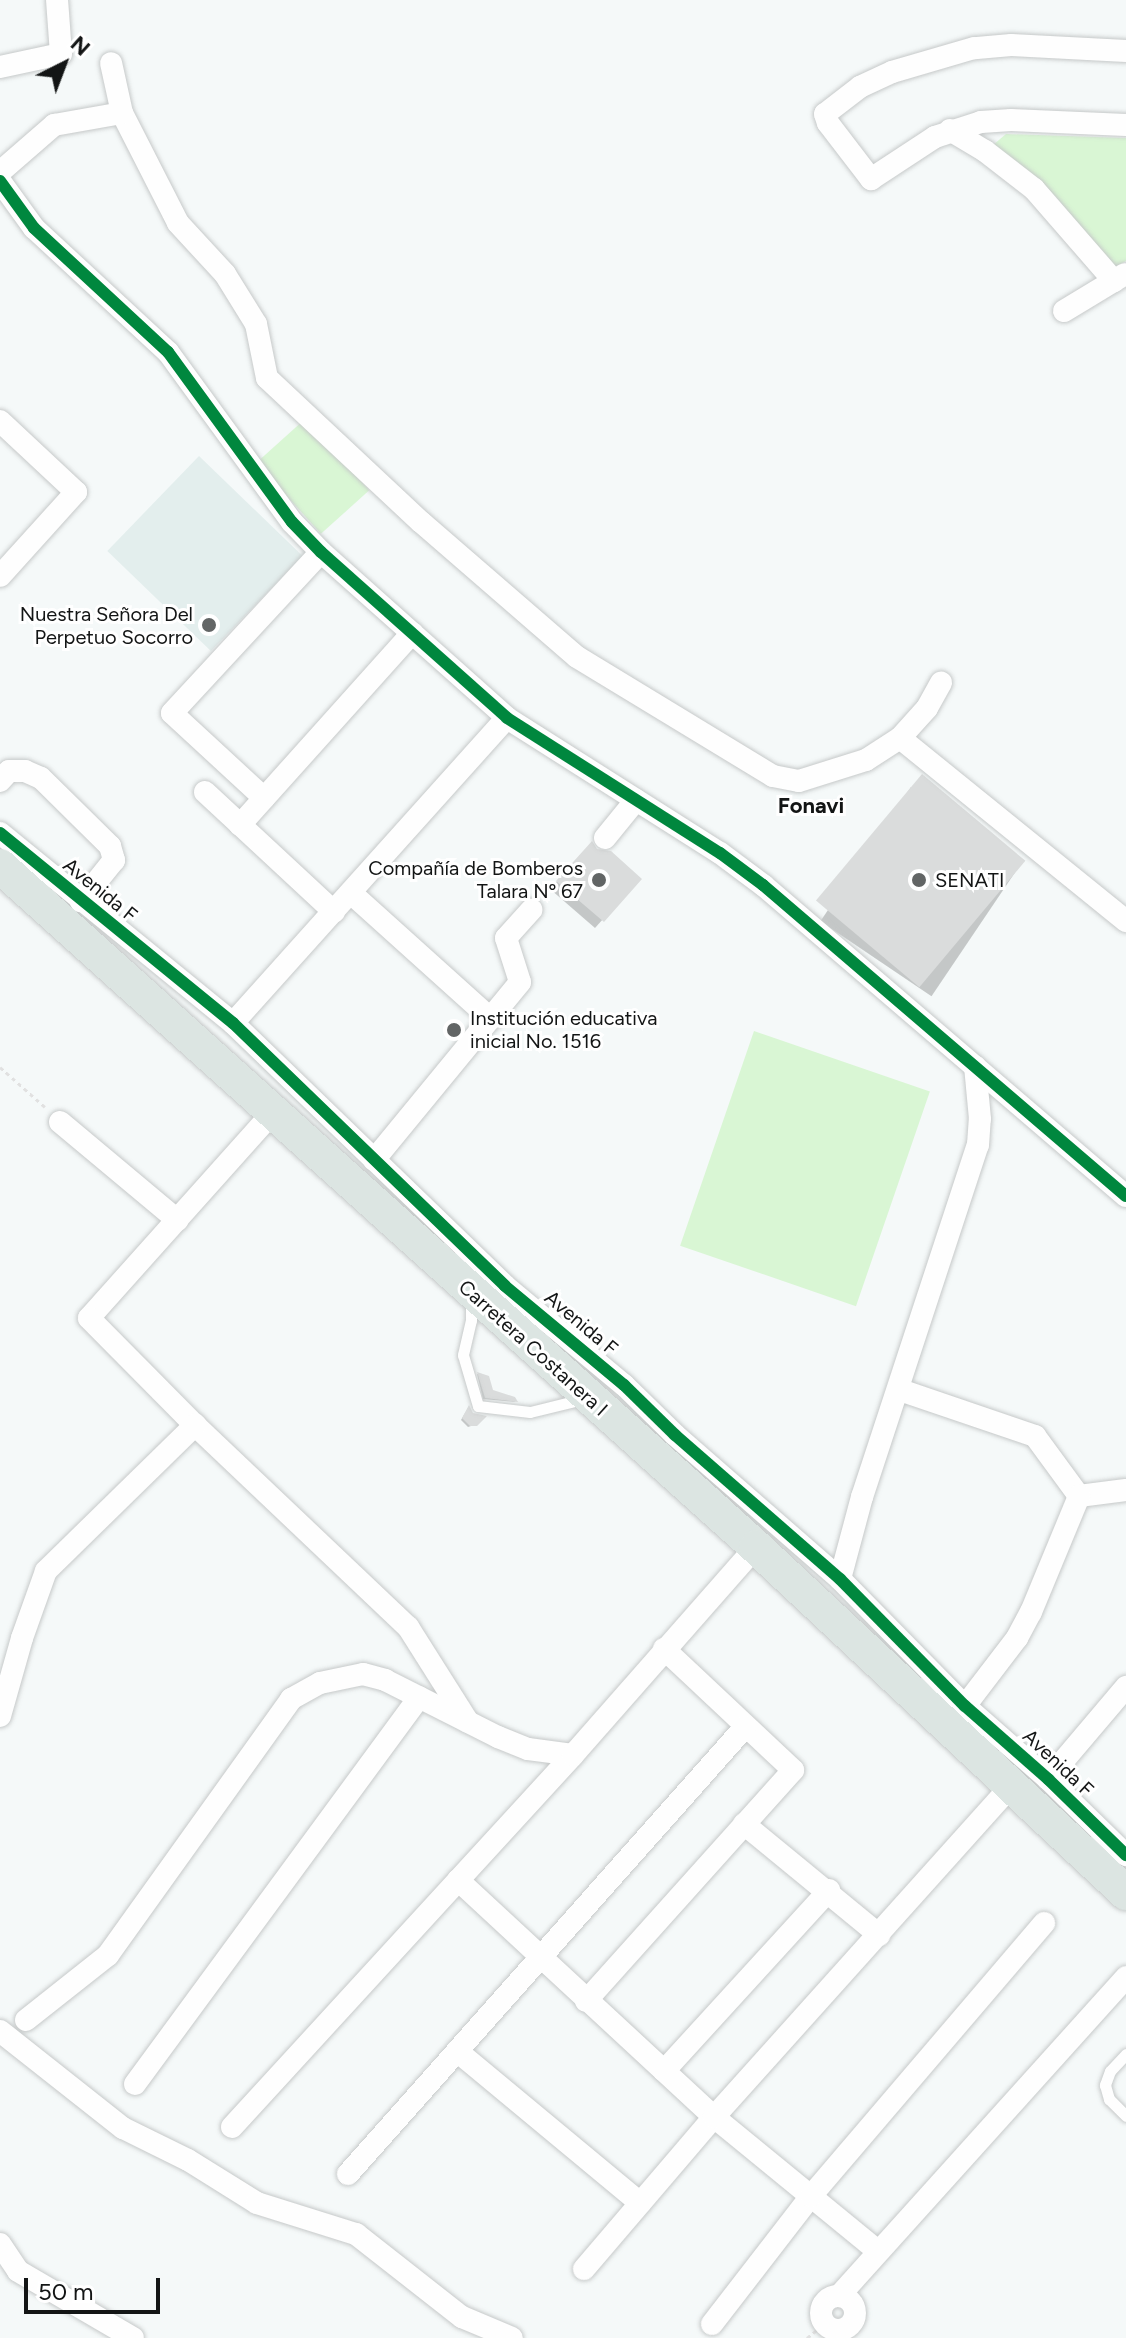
<!DOCTYPE html>
<meta charset="utf-8">
<style>
body{margin:0}
#map{position:relative;width:1126px;height:2338px;overflow:hidden;background:#f5f9f9;font-family:Figtree,sans-serif}
div>[style]{position:absolute}
.built>*{inset:0;background:#e3eeed;transform-origin:0 0}
.green>*{inset:0;background:#d9f6d4;transform-origin:0 0}
.shadow>*{inset:0;background:#0003;transform-origin:0 0}
.building>*{inset:0;background:#dadcdc;transform-origin:0 0}
.path>*{height:3px;margin-top:-1.5px;transform-origin:0;background:repeating-linear-gradient(90deg,#e1e1e1 0 4px,transparent 0 8px)}
.roads{filter:drop-shadow(0 0 2px #c6c9c9) drop-shadow(0 0 2px #c6c9c9)}
.service>*{height:11px;margin:-5.5px;padding:0 5.5px;transform-origin:5.5px;border-radius:5.5px;background:#fefefe}
.minor>*{height:22px;margin:-11px;padding:0 11px;transform-origin:11px;border-radius:11px;background:#fefefe}
.minor>.ring{margin:-11px;padding:0;box-sizing:content-box;background:none;border:22px solid #fefefe;border-radius:50%}
.primary>*{height:34px;margin:-17px;padding:0 17px;transform-origin:17px;border-radius:17px;background:#dce5e2}
.cycleway>*{height:12px;margin:-6px;padding:0 6px;transform-origin:6px;border-radius:6px;background:#00873e}
.dots>*{width:22px;height:22px;translate:-50% -50%;box-sizing:border-box;border:4px solid #fff;border-radius:50%}
span{translate:-50% -50%;white-space:nowrap;text-align:center;line-height:1.15;-webkit-text-stroke:6px #fff;paint-order:stroke}
.poi-label{font-size:20px;color:#131515}
.right{translate:-100% -50%;text-align:right}
.left{translate:0 -50%;text-align:left}
.street-label{font-size:20px;color:#131515}
.neighbourhood-label{font-size:22px;color:#131515;font-weight:700}
.north{position:absolute;left:24px;top:24px;width:80px;height:80px;-webkit-text-stroke:6px #fff;paint-order:stroke;rotate:42deg;font-size:22px;font-weight:700;line-height:32px;text-align:center;color:#131515}
.north::after{content:'';display:block;margin:auto;width:28px;height:36px;background:#131515;clip-path:polygon(50% 0,100% 100%,50% 72%,0 100%)}
.scale{position:absolute;left:24px;top:2278px;width:136px;height:36px;box-sizing:border-box;border:4px solid #131515;border-top:0;padding-left:10px;font-size:24px;line-height:28px;white-space:nowrap;color:#131515;-webkit-text-stroke:6px #fff;paint-order:stroke}
</style>
<div id="map">
<div class="built">
<i style="left:199px;top:456px;width:144px;height:132px;rotate:44deg"></i>
</div>
<div class="green">
<i style="clip-path:polygon(1006px 134px,1126px 138px,1126px 261px,1115px 267px,1056px 197px,993px 145px)"></i>
<i style="left:305px;top:419px;width:96px;height:65px;rotate:48deg"></i>
<i style="left:754px;top:1031px;width:186px;height:227px;rotate:19deg"></i>
</div>
<div class="shadow">
<i style="left:911px;top:787px;width:134px;height:162px;rotate:34deg"></i>
<i style="clip-path:polygon(584px 851px,639px 879px,595px 928px,550px 889px)"></i>
<i style="clip-path:polygon(477px 1374px,488px 1377px,491px 1391px,516px 1402px,483px 1399px)"></i>
<i style="clip-path:polygon(468px 1408px,477px 1424px,468px 1427px,461px 1420px)"></i>
</div>
<div class="building">
<i style="left:922px;top:774px;width:135px;height:165px;rotate:40deg"></i>
<i style="clip-path:polygon(592px 841px,597px 849px,611px 851px,642px 879px,604px 922px,556px 881px)"></i>
<i style="clip-path:polygon(477px 1372px,489px 1376px,493px 1390px,515px 1397px,518px 1402px,485px 1398px)"></i>
<i style="clip-path:polygon(469px 1405px,473px 1413px,487px 1416px,477px 1426px,470px 1426px,462px 1418px)"></i>
</div>
<div class="path">
<i style="left:0;top:1067px;width:60px;rotate:41.6deg"></i>
<i style="left:807px;top:2338px;width:22px;rotate:-39deg"></i>
</div>
<div class="roads">
<div class="service">
<i style="left:471px;top:1298px;width:22px;rotate:90deg"></i>
<i style="left:471px;top:1320px;width:36px;rotate:103deg"></i>
<i style="left:463px;top:1355px;width:53px;rotate:73.6deg"></i>
<i style="left:478px;top:1406px;width:52px;rotate:6.6deg"></i>
<i style="left:530px;top:1412px;width:55px;rotate:-13.8deg"></i>
<i style="left:1126px;top:2054px;width:23px;rotate:133deg"></i>
<i style="left:1110px;top:2071px;width:15px;rotate:110deg"></i>
<i style="left:1105px;top:2085px;width:15px;rotate:74deg"></i>
<i style="left:1109px;top:2099px;width:24px;rotate:45deg"></i>
</div>
<div class="minor">
<i style="left:1126px;top:51px;width:115px;rotate:-177deg"></i>
<i style="left:1011px;top:45px;width:37px;rotate:175deg"></i>
<i style="left:974px;top:48px;width:85px;rotate:163.7deg"></i>
<i style="left:892px;top:72px;width:35px;rotate:155deg"></i>
<i style="left:860px;top:87px;width:44px;rotate:142.4deg"></i>
<i style="left:825px;top:114px;width:9px;rotate:72deg"></i>
<i style="left:828px;top:123px;width:71px;rotate:52.5deg"></i>
<i style="left:871px;top:179px;width:77px;rotate:-33.3deg"></i>
<i style="left:935px;top:137px;width:48px;rotate:-18.1deg"></i>
<i style="left:981px;top:122px;width:30px;rotate:-4deg"></i>
<i style="left:1011px;top:120px;width:115px;rotate:2.5deg"></i>
<i style="left:0;top:67px;width:62px;rotate:-12deg"></i>
<i style="left:61px;top:54px;width:54px;rotate:-94.2deg"></i>
<i style="left:122px;top:113px;width:123px;rotate:63deg"></i>
<i style="left:178px;top:223px;width:69px;rotate:47.3deg"></i>
<i style="left:225px;top:274px;width:59px;rotate:58.2deg"></i>
<i style="left:256px;top:324px;width:55px;rotate:78.5deg"></i>
<i style="left:267px;top:378px;width:211px;rotate:43.1deg"></i>
<i style="left:421px;top:522px;width:206px;rotate:40.9deg"></i>
<i style="left:577px;top:657px;width:229px;rotate:31.3deg"></i>
<i style="left:773px;top:776px;width:26px;rotate:11deg"></i>
<i style="left:799px;top:781px;width:70px;rotate:-17.4deg"></i>
<i style="left:866px;top:760px;width:40px;rotate:-32.9deg"></i>
<i style="left:900px;top:738px;width:40px;rotate:-48deg"></i>
<i style="left:927px;top:708px;width:29px;rotate:-61deg"></i>
<i style="left:950px;top:130px;width:41px;rotate:31deg"></i>
<i style="left:985px;top:151px;width:62px;rotate:37.8deg"></i>
<i style="left:1034px;top:189px;width:122px;rotate:49deg"></i>
<i style="left:0;top:172px;width:72px;rotate:-41deg"></i>
<i style="left:54px;top:125px;width:69px;rotate:-10deg"></i>
<i style="left:122px;top:113px;width:51px;rotate:-102.4deg"></i>
<i style="left:0;top:181px;width:58px;rotate:54.1deg"></i>
<i style="left:34px;top:228px;width:183px;rotate:42.8deg"></i>
<i style="left:168px;top:352px;width:210px;rotate:53.9deg"></i>
<i style="left:292px;top:522px;width:42px;rotate:46deg"></i>
<i style="left:321px;top:552px;width:249px;rotate:41.7deg"></i>
<i style="left:507px;top:718px;width:252px;rotate:32.4deg"></i>
<i style="left:720px;top:853px;width:54px;rotate:36.7deg"></i>
<i style="left:763px;top:885px;width:478px;rotate:40.6deg"></i>
<i style="left:1064px;top:311px;width:71px;rotate:-31.2deg"></i>
<i style="left:0;top:421px;width:104px;rotate:43.1deg"></i>
<i style="left:76px;top:492px;width:113px;rotate:132.1deg"></i>
<i style="left:900px;top:738px;width:291px;rotate:39deg"></i>
<i style="left:0;top:781px;width:13px;rotate:-48deg"></i>
<i style="left:9px;top:771px;width:16px"></i>
<i style="left:25px;top:771px;width:17px;rotate:24deg"></i>
<i style="left:41px;top:778px;width:97px;rotate:44.6deg"></i>
<i style="left:110px;top:846px;width:15px;rotate:74deg"></i>
<i style="left:114px;top:860px;width:53px;rotate:128.8deg"></i>
<i style="left:205px;top:792px;width:176px;rotate:42.9deg"></i>
<i style="left:264px;top:798px;width:125px;rotate:-137.3deg"></i>
<i style="left:172px;top:713px;width:219px;rotate:-47.2deg"></i>
<i style="left:240px;top:825px;width:258px;rotate:-48.1deg"></i>
<i style="left:0;top:833px;width:301px;rotate:39.2deg"></i>
<i style="left:233px;top:1023px;width:378px;rotate:44deg"></i>
<i style="left:505px;top:1286px;width:155px;rotate:39.8deg"></i>
<i style="left:624px;top:1385px;width:71px;rotate:44.4deg"></i>
<i style="left:675px;top:1435px;width:219px;rotate:41.1deg"></i>
<i style="left:840px;top:1579px;width:178px;rotate:45.5deg"></i>
<i style="left:965px;top:1706px;width:111px;rotate:41.3deg"></i>
<i style="left:1048px;top:1779px;width:109px;rotate:44.3deg"></i>
<i style="left:605px;top:838px;width:49px;rotate:-50.8deg"></i>
<i style="left:351px;top:893px;width:188px;rotate:42deg"></i>
<i style="left:233px;top:1023px;width:410px;rotate:-48.1deg"></i>
<i style="left:275px;top:1110px;width:279px;rotate:131.8deg"></i>
<i style="left:89px;top:1318px;width:151px;rotate:45.3deg"></i>
<i style="left:195px;top:1425px;width:294px;rotate:43.5deg"></i>
<i style="left:408px;top:1627px;width:112px;rotate:57.7deg"></i>
<i style="left:60px;top:1122px;width:153px;rotate:39.9deg"></i>
<i style="left:374px;top:1160px;width:230px;rotate:-50.6deg"></i>
<i style="left:520px;top:982px;width:46px;rotate:-107.7deg"></i>
<i style="left:506px;top:938px;width:38px;rotate:-48deg"></i>
<i style="left:900px;top:1390px;width:143px;rotate:18.8deg"></i>
<i style="left:1035px;top:1436px;width:74px;rotate:53.7deg"></i>
<i style="left:1079px;top:1496px;width:47px;rotate:-7.3deg"></i>
<i style="left:840px;top:1579px;width:85px;rotate:-75deg"></i>
<i style="left:862px;top:1497px;width:371px;rotate:-71.8deg"></i>
<i style="left:978px;top:1145px;width:26px;rotate:-86deg"></i>
<i style="left:980px;top:1119px;width:53px;rotate:-95.4deg"></i>
<i style="left:965px;top:1706px;width:86px;rotate:-52.6deg"></i>
<i style="left:1017px;top:1638px;width:30px;rotate:-62deg"></i>
<i style="left:1031px;top:1612px;width:126px;rotate:-67.5deg"></i>
<i style="left:0;top:1716px;width:81px;rotate:-74.2deg"></i>
<i style="left:22px;top:1638px;width:71px;rotate:-70.3deg"></i>
<i style="left:46px;top:1571px;width:209px;rotate:-44.4deg"></i>
<i style="left:1048px;top:1779px;width:121px;rotate:-49.7deg"></i>
<i style="left:744px;top:1824px;width:175px;rotate:39.4deg"></i>
<i style="left:458px;top:1880px;width:349px;rotate:42.8deg"></i>
<i style="left:714px;top:2117px;width:212px;rotate:39.3deg"></i>
<i style="left:586px;top:2001px;width:310px;rotate:-48.1deg"></i>
<i style="left:793px;top:1770px;width:177px;rotate:-136.8deg"></i>
<i style="left:26px;top:2020px;width:105px;rotate:-38.4deg"></i>
<i style="left:108px;top:1955px;width:315px;rotate:-54.4deg"></i>
<i style="left:291px;top:1699px;width:33px;rotate:-29deg"></i>
<i style="left:320px;top:1683px;width:44px;rotate:-11.8deg"></i>
<i style="left:363px;top:1674px;width:23px;rotate:15deg"></i>
<i style="left:385px;top:1680px;width:127px;rotate:26.8deg"></i>
<i style="left:498px;top:1737px;width:32px;rotate:22deg"></i>
<i style="left:528px;top:1749px;width:45px;rotate:7.6deg"></i>
<i style="left:0;top:2031px;width:157px;rotate:38.3deg"></i>
<i style="left:123px;top:2128px;width:72px;rotate:26.2deg"></i>
<i style="left:188px;top:2160px;width:81px;rotate:31.9deg"></i>
<i style="left:257px;top:2203px;width:104px;rotate:17.4deg"></i>
<i style="left:356px;top:2234px;width:135px;rotate:38.1deg"></i>
<i style="left:462px;top:2317px;width:54px;rotate:22.8deg"></i>
<i style="left:457px;top:2051px;width:238px;rotate:39.7deg"></i>
<i style="left:664px;top:2071px;width:245px;rotate:-47.6deg"></i>
<i style="left:135px;top:2084px;width:480px;rotate:-53.7deg"></i>
<i style="left:232px;top:2127px;width:505px;rotate:-47.49deg"></i>
<i style="left:573px;top:1755px;width:277px;rotate:-48.7deg"></i>
<i style="left:348px;top:2174px;width:598px;rotate:-48.39deg"></i>
<i style="left:0;top:2244px;width:32px;rotate:56deg"></i>
<i style="left:18px;top:2271px;width:133px;rotate:30.2deg"></i>
<i style="left:584px;top:2269px;width:200px;rotate:-49.5deg"></i>
<i style="left:714px;top:2117px;width:443px;rotate:-48.1deg"></i>
<i class="ring" style="left:821px;top:2296px;width:12px;height:12px"></i>
<i style="left:839px;top:2296px;width:429px;rotate:-48deg"></i>
<i style="left:712px;top:2324px;width:162px;rotate:-52.3deg"></i>
<i style="left:811px;top:2196px;width:359px;rotate:-49.5deg"></i>
</div>
<div class="primary">
<i style="left:0;top:866px;width:1017px;rotate:42.01deg"></i>
<i style="left:756px;top:1547px;width:507px;rotate:43.08deg"></i>
</div>
</div>
<div class="cycleway">
<i style="left:0;top:181px;width:58px;rotate:54.1deg"></i>
<i style="left:34px;top:228px;width:183px;rotate:42.8deg"></i>
<i style="left:168px;top:352px;width:210px;rotate:53.9deg"></i>
<i style="left:292px;top:522px;width:42px;rotate:46deg"></i>
<i style="left:321px;top:552px;width:249px;rotate:41.7deg"></i>
<i style="left:507px;top:718px;width:252px;rotate:32.4deg"></i>
<i style="left:720px;top:853px;width:54px;rotate:36.7deg"></i>
<i style="left:763px;top:885px;width:478px;rotate:40.6deg"></i>
<i style="left:0;top:833px;width:301px;rotate:39.2deg"></i>
<i style="left:233px;top:1023px;width:378px;rotate:44deg"></i>
<i style="left:505px;top:1286px;width:155px;rotate:39.8deg"></i>
<i style="left:624px;top:1385px;width:71px;rotate:44.4deg"></i>
<i style="left:675px;top:1435px;width:219px;rotate:41.1deg"></i>
<i style="left:840px;top:1579px;width:178px;rotate:45.5deg"></i>
<i style="left:965px;top:1706px;width:111px;rotate:41.3deg"></i>
<i style="left:1048px;top:1779px;width:109px;rotate:44.3deg"></i>
</div>
<div class="dots">
<i style="left:209px;top:625px;background:#626565"></i>
<i style="left:599px;top:880px;background:#626565"></i>
<i style="left:919px;top:880px;background:#626565"></i>
<i style="left:454px;top:1030px;background:#626565"></i>
</div>
<div class="poi-label">
<span class="right" style="left:193px;top:626px">Nuestra Señora Del<br>Perpetuo Socorro</span>
<span class="right" style="left:583px;top:880px">Compañía de Bomberos<br>Talara Nº 67</span>
<span class="left" style="left:935px;top:880px">SENATI</span>
<span class="left" style="left:470px;top:1030px">Institución educativa<br>inicial No. 1516</span>
</div>
<div class="street-label">
<span style="left:100px;top:890px;rotate:39deg">Avenida F</span>
<span style="left:581px;top:1323px;rotate:40deg">Avenida F</span>
<span style="left:533px;top:1348px;rotate:42deg">Carretera Costanera I</span>
<span style="left:1058px;top:1763px;rotate:43deg">Avenida F</span>
</div>
<div class="neighbourhood-label">
<span style="left:811px;top:806px">Fonavi</span>
</div>
<div class="north">N</div>
<div class="scale">50 m</div>
</div>
